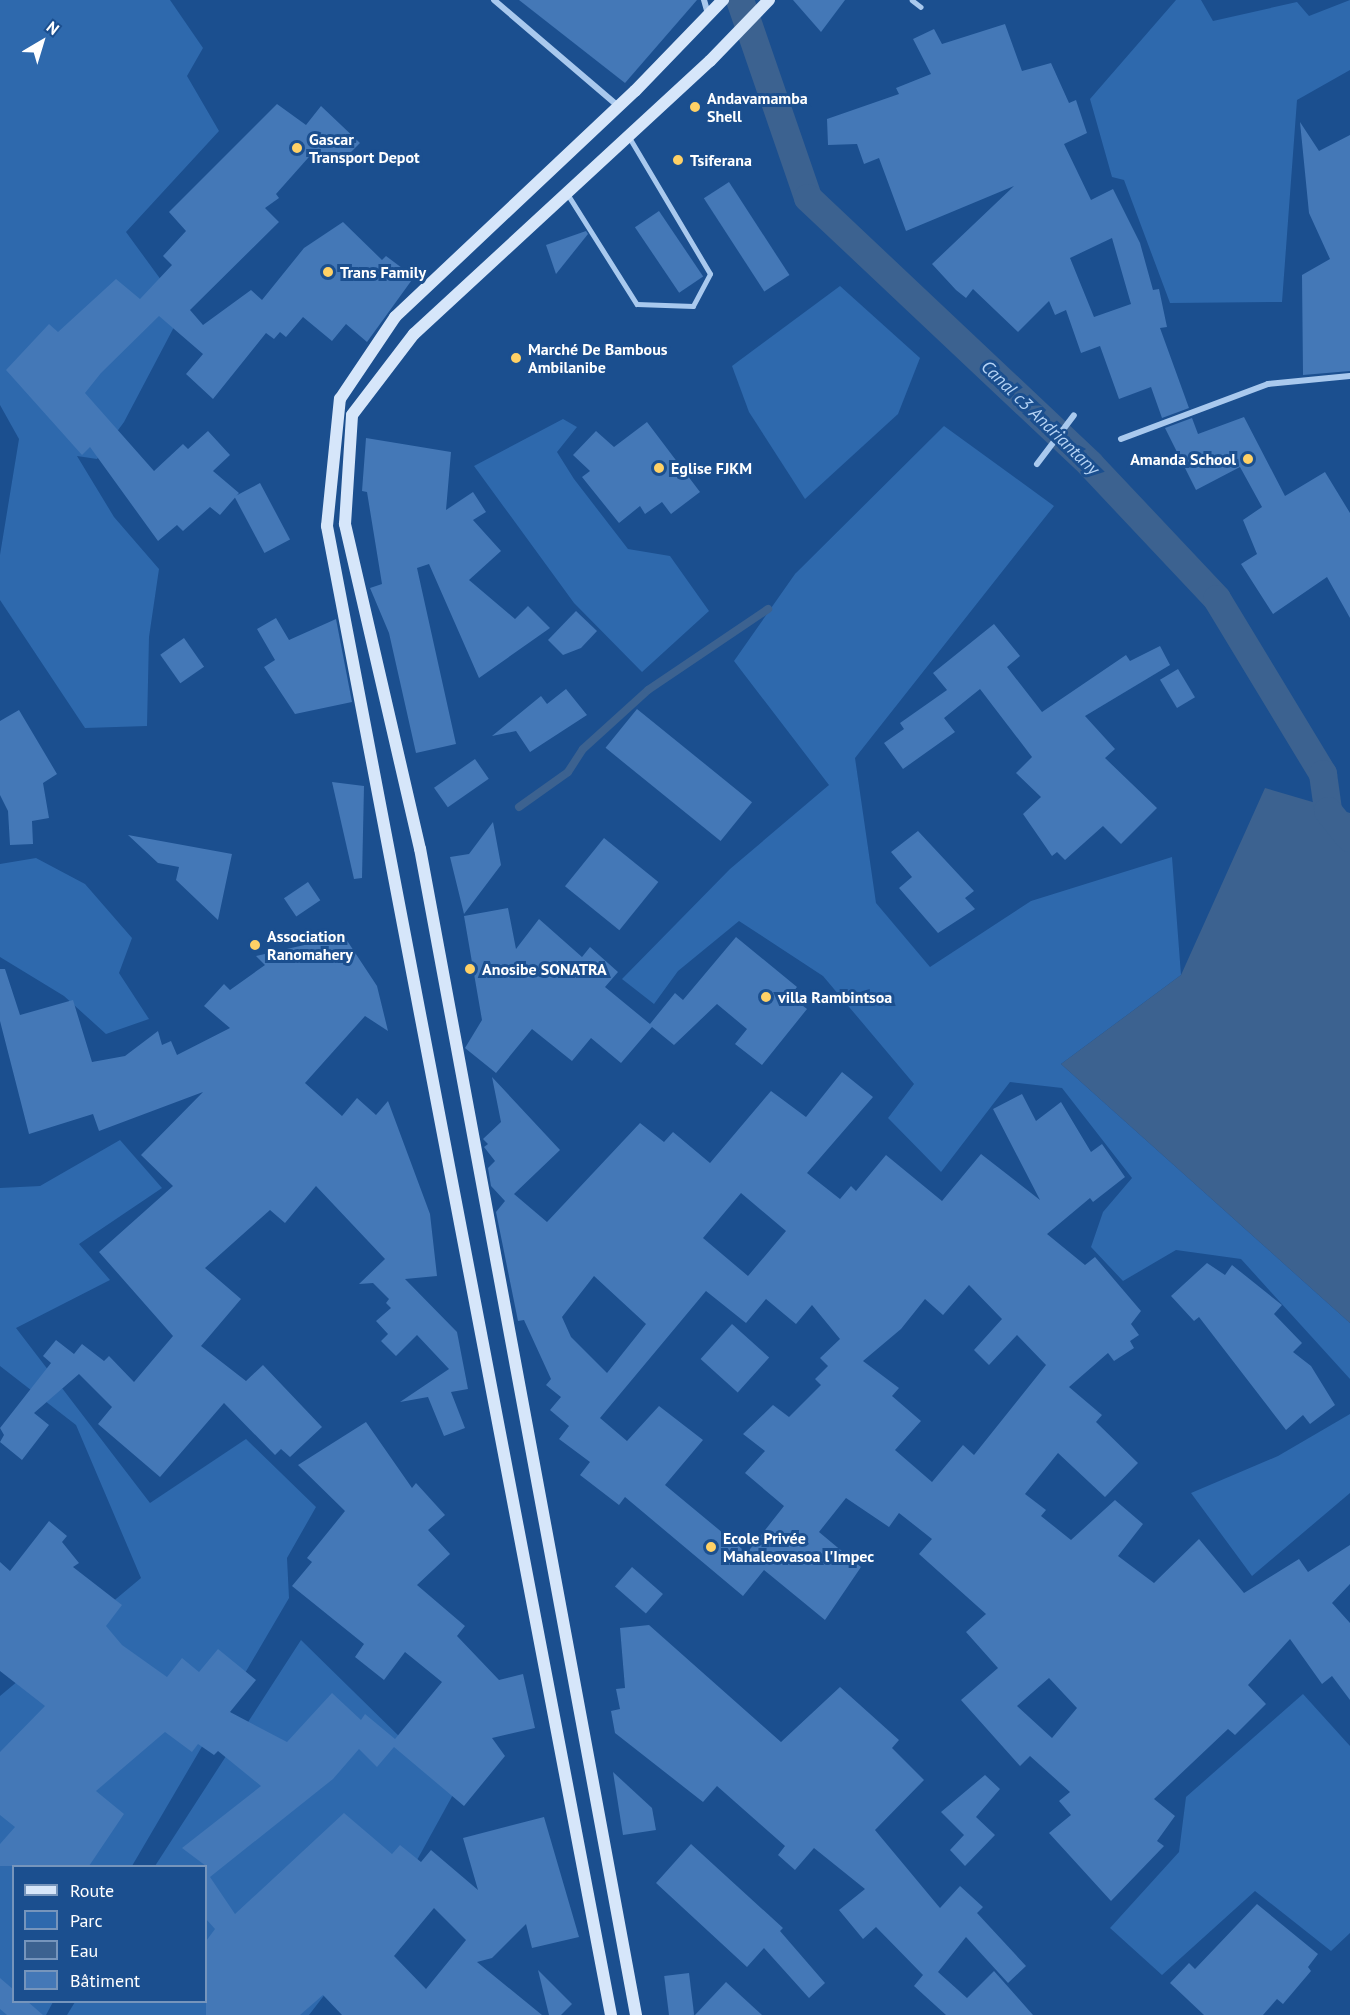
<!DOCTYPE html>
<meta charset="utf-8">
<style>
body{margin:0}
#map{position:relative;width:1350px;height:2015px;overflow:hidden;background:#1b4f8f;font-family:"PT Sans",sans-serif}
div>[style]{position:absolute}
.green>*{inset:0;background:#2e69ad}
.water>*{inset:0;background:#3c6290}
.stream>*{height:8px;margin:-4px;padding:0 4px;transform-origin:4px;border-radius:4px;background:#3c6290}
.canal>*{height:28px;margin:-14px;padding:0 14px;transform-origin:14px;border-radius:14px;background:#3c6290}
.building>*{inset:0;background:#4478b7;transform-origin:0 0}
.lane>*{height:4.5px;margin:-2.25px;padding:0 2.25px;transform-origin:2.25px;border-radius:2.25px;background:#a9c9ee}
.street>*{height:6px;margin:-3px;padding:0 3px;transform-origin:3px;border-radius:3px;background:#a9c9ee}
.secondary>*{height:12px;margin:-6px;padding:0 6px;transform-origin:6px;border-radius:6px;background:#d6e6fa}
.dots>*{width:16px;height:16px;translate:-50% -50%;box-sizing:border-box;border:3px solid #1b4f8f;border-radius:50%}
span{translate:-50% -50%;white-space:nowrap;text-align:center;line-height:1.15;-webkit-text-stroke:6px #1b4f8f;paint-order:stroke}
.poi-label{font-size:16px;color:#fff;font-weight:700}
.left{translate:0 -50%;text-align:left}
.right{translate:-100% -50%;text-align:right}
.water-label{font-size:18px;color:#b5d3f5;font-style:italic}
.legend{position:absolute;left:12px;top:1865px;width:195px;height:138px;box-sizing:border-box;background:#1b4f8f;border:2px solid #7695bc;margin:0;padding:8px 10px;list-style:none;font-size:18px;color:#fff}
.legend li{display:flex;align-items:center;gap:12px;height:30px}
.legend b{width:30px;border:2px solid #7695bc}
.north{position:absolute;left:12px;top:12px;width:60px;height:60px;-webkit-text-stroke:4px #1b4f8f;paint-order:stroke;rotate:38deg;font-size:16px;font-weight:700;line-height:24px;text-align:center;color:#fff}
.north::after{content:'';display:block;margin:auto;width:21px;height:27px;background:#fff;clip-path:polygon(50% 0,100% 100%,50% 72%,0 100%)}
</style>
<div id="map">
<div class="green">
<i style="clip-path:polygon(0 0,170px 0,203px 48px,187px 76px,219px 131px,126px 232px,183px 310px,124px 422px,97px 459px,77px 456px,114px 517px,159px 569px,149px 637px,147px 726px,85px 728px,0 600px,0 555px,19px 439px,0 405px)"></i>
<i style="clip-path:polygon(1176px 0,1201px 0,1213px 21px,1297px 2px,1309px 16px,1350px 0,1350px 70px,1297px 100px,1282px 302px,1170px 303px,1124px 180px,1112px 177px,1090px 99px)"></i>
<i style="clip-path:polygon(840px 286px,920px 358px,898px 414px,805px 499px,749px 412px,732px 366px)"></i>
<i style="clip-path:polygon(563px 419px,577px 427px,557px 452px,574px 479px,628px 549px,670px 556px,709px 611px,642px 672px,574px 603px,474px 466px)"></i>
<i style="clip-path:polygon(944px 426px,1054px 506px,855px 758px,876px 903px,930px 967px,1031px 901px,1172px 857px,1181px 975px,1061px 1064px,1350px 1323px,1350px 1379px,1241px 1259px,1176px 1250px,1123px 1281px,1091px 1247px,1103px 1212px,1132px 1178px,1062px 1088px,1010px 1082px,941px 1172px,888px 1118px,914px 1084px,823px 976px,739px 921px,678px 971px,654px 1004px,622px 979px,730px 869px,829px 785px,734px 661px,795px 574px)"></i>
<i style="clip-path:polygon(36px 858px,85px 884px,132px 938px,119px 973px,149px 1019px,106px 1034px,64px 996px,0 957px,0 864px)"></i>
<i style="clip-path:polygon(120px 1140px,162px 1188px,79px 1244px,110px 1280px,16px 1328px,150px 1503px,246px 1439px,316px 1507px,287px 1558px,289px 1598px,132px 1866px,14px 1866px,14px 2002px,53px 2002px,46px 2015px,0 2015px,0 1696px,141px 1578px,76px 1425px,0 1366px,0 1188px,40px 1186px)"></i>
<i style="clip-path:polygon(1350px 1414px,1350px 1493px,1252px 1576px,1191px 1493px,1278px 1456px)"></i>
<i style="clip-path:polygon(301px 1640px,455px 1791px,389px 1911px,309px 2015px,67px 2015px,75px 2002px,206px 2002px,206px 1866px,155px 1866px)"></i>
<i style="clip-path:polygon(1303px 1694px,1350px 1746px,1350px 1933px,1331px 1951px,1255px 1891px,1162px 1975px,1110px 1928px,1179px 1852px,1186px 1797px)"></i>
</div>
<div class="water">
<i style="clip-path:polygon(1265px 788px,1350px 813px,1350px 1323px,1061px 1064px,1181px 975px)"></i>
</div>
<div class="stream">
<i style="left:519px;top:807px;width:60px;rotate:-35.5deg"></i>
<i style="left:568px;top:772px;width:27px;rotate:-57deg"></i>
<i style="left:583px;top:749px;width:88px;rotate:-42.2deg"></i>
<i style="left:648px;top:690px;width:145px;rotate:-34deg"></i>
</div>
<div class="canal">
<i style="left:740px;top:0;width:209px;rotate:71deg"></i>
<i style="left:808px;top:198px;width:388px;rotate:43.3deg"></i>
<i style="left:1090px;top:464px;width:185px;rotate:46.7deg"></i>
<i style="left:1217px;top:599px;width:205px;rotate:58.8deg"></i>
<i style="left:1323px;top:774px;width:37px;rotate:82deg"></i>
<i style="left:1328px;top:811px;width:35px;rotate:51deg"></i>
</div>
<div class="building">
<i style="clip-path:polygon(519px 0,697px 0,625px 83px)"></i>
<i style="clip-path:polygon(793px 0,845px 0,821px 32px)"></i>
<i style="clip-path:polygon(evenodd,1005px 24px,1022px 71px,1051px 63px,1069px 103px,1076px 100px,1087px 133px,1064px 144px,1091px 200px,1113px 189px,1140px 243px,1153px 290px,1159px 289px,1167px 327px,1160px 328px,1189px 408px,1162px 418px,1151px 387px,1119px 399px,1100px 346px,1081px 353px,1066px 310px,1055px 315px,1049px 301px,1018px 332px,973px 289px,966px 298px,956px 290px,932px 264px,1014px 186px,906px 231px,879px 158px,864px 164px,857px 144px,828px 145px,827px 119px,899px 94px,896px 88px,931px 74px,913px 39px,934px 29px,942px 44px,1005px 24px,1112px 238px,1131px 304px,1094px 317px,1070px 258px,1112px 238px)"></i>
<i style="clip-path:polygon(277px 104px,306px 125px,321px 106px,360px 143px,337px 166px,316px 149px,276px 194px,279px 198px,265px 208px,279px 222px,190px 310px,203px 325px,251px 290px,262px 300px,304px 248px,343px 222px,382px 260px,386px 256px,414px 277px,367px 342px,346px 324px,332px 341px,303px 317px,286px 337px,280px 332px,274px 339px,266px 333px,213px 399px,186px 374px,203px 354px,159px 316px,101px 373px,85px 393px,154px 471px,183px 444px,188px 449px,208px 431px,230px 455px,213px 471px,239px 493px,220px 515px,210px 507px,183px 531px,177px 525px,158px 541px,90px 447px,82px 455px,6px 370px,49px 324px,58px 332px,116px 279px,140px 299px,172px 265px,163px 256px,186px 231px,169px 212px)"></i>
<i style="clip-path:polygon(1300px 122px,1319px 151px,1350px 135px,1350px 371px,1303px 375px,1302px 275px,1330px 259px,1309px 213px)"></i>
<i style="left:729px;top:182px;width:111px;height:30px;rotate:57deg"></i>
<i style="left:659px;top:211px;width:79px;height:29px;rotate:56deg"></i>
<i style="clip-path:polygon(586px 231px,588px 234px,556px 274px,546px 245px)"></i>
<i style="clip-path:polygon(1244px 417px,1285px 496px,1325px 472px,1350px 513px,1350px 618px,1327px 577px,1273px 614px,1241px 564px,1257px 554px,1243px 520px,1262px 507px,1240px 467px,1196px 490px,1165px 428px,1192px 418px,1198px 434px)"></i>
<i style="clip-path:polygon(647px 422px,700px 492px,671px 514px,662px 502px,645px 514px,640px 506px,619px 523px,582px 477px,590px 471px,573px 455px,596px 431px,614px 447px)"></i>
<i style="clip-path:polygon(366px 438px,451px 452px,446px 510px,473px 492px,486px 512px,473px 520px,501px 551px,469px 580px,515px 619px,528px 606px,550px 628px,479px 678px,429px 564px,417px 568px,456px 744px,416px 753px,389px 633px,370px 588px,382px 584px,367px 492px,362px 491px)"></i>
<i style="left:260px;top:483px;width:64px;height:29px;rotate:62deg"></i>
<i style="clip-path:polygon(576px 611px,597px 631px,581px 648px,563px 655px,548px 640px)"></i>
<i style="clip-path:polygon(276px 618px,289px 640px,336px 619px,352px 702px,295px 714px,264px 667px,275px 660px,257px 629px)"></i>
<i style="clip-path:polygon(994px 624px,1020px 656px,1007px 667px,1042px 712px,1126px 655px,1130px 661px,1160px 646px,1170px 665px,1085px 716px,1115px 749px,1105px 758px,1157px 808px,1121px 844px,1103px 826px,1065px 860px,1057px 852px,1052px 856px,1023px 814px,1041px 797px,1016px 773px,1032px 757px,980px 689px,944px 718px,955px 732px,903px 769px,884px 743px,904px 729px,900px 723px,947px 690px,933px 673px)"></i>
<i style="left:184px;top:638px;width:35px;height:29px;rotate:55deg"></i>
<i style="left:1178px;top:669px;width:33px;height:21px;rotate:59deg"></i>
<i style="clip-path:polygon(566px 689px,587px 715px,530px 752px,516px 731px,492px 736px,541px 696px,547px 704px)"></i>
<i style="left:637px;top:709px;width:148px;height:50px;rotate:39deg"></i>
<i style="clip-path:polygon(19px 710px,57px 774px,43px 783px,49px 818px,32px 821px,33px 844px,10px 845px,8px 811px,0 795px,0 721px)"></i>
<i style="left:475px;top:759px;width:24px;height:50px;rotate:55deg"></i>
<i style="clip-path:polygon(332px 782px,364px 786px,362px 878px,354px 879px)"></i>
<i style="clip-path:polygon(493px 822px,501px 865px,464px 914px,450px 857px,469px 854px)"></i>
<i style="clip-path:polygon(918px 831px,974px 891px,965px 898px,975px 909px,938px 933px,899px 888px,912px 877px,891px 852px)"></i>
<i style="clip-path:polygon(128px 835px,232px 854px,218px 920px,176px 880px,179px 867px,158px 863px)"></i>
<i style="left:604px;top:838px;width:70px;height:62px;rotate:39deg"></i>
<i style="left:308px;top:882px;width:22px;height:29px;rotate:56deg"></i>
<i style="clip-path:polygon(508px 908px,516px 949px,539px 919px,582px 957px,590px 947px,618px 972px,605px 987px,650px 1024px,675px 993px,683px 1000px,736px 937px,797px 987px,790px 996px,807px 1009px,762px 1065px,735px 1044px,747px 1029px,717px 1004px,674px 1045px,652px 1027px,621px 1063px,591px 1038px,572px 1061px,532px 1029px,496px 1073px,465px 1048px,482px 1020px,464px 916px)"></i>
<i style="clip-path:polygon(344px 936px,377px 986px,388px 1031px,365px 1016px,305px 1083px,342px 1116px,357px 1098px,376px 1115px,388px 1101px,430px 1214px,437px 1276px,405px 1279px,457px 1332px,468px 1389px,451px 1392px,465px 1428px,444px 1436px,428px 1397px,400px 1402px,449px 1369px,417px 1335px,396px 1356px,381px 1341px,388px 1334px,376px 1321px,391px 1308px,386px 1303px,389px 1299px,373px 1283px,359px 1284px,385px 1259px,316px 1186px,285px 1223px,270px 1210px,205px 1268px,241px 1299px,201px 1346px,246px 1381px,263px 1365px,322px 1427px,290px 1457px,281px 1449px,275px 1455px,224px 1403px,160px 1477px,98px 1424px,112px 1407px,79px 1374px,34px 1413px,49px 1425px,22px 1460px,0 1442px,4px 1435px,0 1428px,51px 1363px,43px 1356px,56px 1340px,74px 1354px,82px 1344px,104px 1361px,109px 1356px,134px 1382px,173px 1336px,99px 1252px,173px 1186px,141px 1155px,203px 1092px,99px 1131px,93px 1114px,29px 1134px,0 1021px,0 969px,5px 969px,20px 1015px,73px 1000px,92px 1062px,125px 1056px,158px 1031px,162px 1045px,171px 1041px,177px 1055px,230px 1028px,204px 1006px,224px 984px,230px 990px,265px 965px,256px 956px)"></i>
<i style="clip-path:polygon(evenodd,842px 1072px,873px 1097px,807px 1173px,840px 1199px,851px 1186px,856px 1191px,886px 1155px,942px 1201px,981px 1154px,1040px 1200px,993px 1109px,1022px 1094px,1036px 1121px,1061px 1102px,1091px 1152px,1102px 1144px,1125px 1177px,1093px 1202px,1090px 1198px,1047px 1234px,1085px 1265px,1095px 1257px,1141px 1311px,1131px 1324px,1139px 1335px,1130px 1341px,1134px 1348px,1114px 1361px,1108px 1353px,1069px 1387px,1102px 1415px,1096px 1422px,1138px 1463px,1105px 1497px,1058px 1453px,1025px 1494px,1046px 1510px,1041px 1516px,1071px 1540px,1115px 1500px,1143px 1524px,1118px 1556px,1154px 1583px,1199px 1539px,1244px 1593px,1299px 1559px,1308px 1572px,1350px 1545px,1350px 1584px,1332px 1603px,1350px 1623px,1350px 1700px,1332px 1676px,1322px 1684px,1290px 1639px,1248px 1685px,1266px 1704px,1235px 1735px,1228px 1729px,1154px 1799px,1175px 1816px,1157px 1841px,1164px 1846px,1111px 1901px,1049px 1833px,1071px 1815px,1059px 1801px,1070px 1792px,1030px 1756px,1020px 1766px,961px 1700px,998px 1668px,966px 1632px,986px 1614px,919px 1554px,932px 1539px,899px 1513px,889px 1527px,846px 1498px,819px 1532px,861px 1567px,825px 1620px,764px 1570px,743px 1596px,625px 1497px,619px 1505px,580px 1475px,590px 1462px,559px 1439px,569px 1426px,550px 1410px,561px 1397px,546px 1385px,551px 1379px,524px 1320px,518px 1321px,496px 1212px,505px 1201px,491px 1186px,488px 1168px,495px 1161px,484px 1147px,488px 1144px,483px 1139px,501px 1122px,492px 1077px,560px 1150px,514px 1194px,547px 1222px,640px 1123px,664px 1142px,673px 1132px,710px 1163px,771px 1091px,806px 1117px,842px 1072px,741px 1193px,786px 1231px,748px 1276px,703px 1238px,741px 1193px,842px 1072px,594px 1276px,646px 1324px,607px 1373px,571px 1337px,562px 1317px,594px 1276px,842px 1072px,969px 1285px,1002px 1319px,974px 1350px,989px 1365px,1017px 1335px,1046px 1365px,974px 1455px,963px 1445px,932px 1482px,895px 1450px,921px 1421px,892px 1396px,899px 1388px,863px 1361px,901px 1329px,925px 1299px,943px 1315px,969px 1285px,842px 1072px,706px 1291px,746px 1323px,766px 1299px,796px 1324px,812px 1305px,840px 1339px,820px 1358px,828px 1366px,815px 1379px,821px 1385px,789px 1417px,773px 1405px,743px 1434px,765px 1451px,745px 1473px,784px 1506px,747px 1553px,665px 1485px,703px 1440px,659px 1406px,627px 1441px,600px 1418px,706px 1291px,842px 1072px,1049px 1678px,1077px 1708px,1052px 1738px,1017px 1706px,1049px 1678px)"></i>
<i style="clip-path:polygon(1207px 1263px,1225px 1275px,1232px 1265px,1282px 1305px,1274px 1314px,1302px 1343px,1293px 1352px,1311px 1366px,1335px 1405px,1310px 1424px,1303px 1415px,1286px 1430px,1199px 1317px,1194px 1321px,1171px 1296px)"></i>
<i style="left:732px;top:1324px;width:50px;height:47px;rotate:42deg"></i>
<i style="clip-path:polygon(evenodd,366px 1422px,412px 1488px,416px 1483px,445px 1515px,428px 1530px,450px 1554px,417px 1585px,465px 1626px,457px 1636px,499px 1680px,523px 1674px,535px 1728px,492px 1738px,505px 1756px,464px 1806px,394px 1747px,377px 1767px,359px 1749px,333px 1779px,210px 1877px,235px 1914px,344px 1813px,392px 1854px,400px 1845px,421px 1862px,431px 1850px,478px 1890px,463px 1838px,544px 1817px,579px 1937px,532px 1948px,526px 1924px,492px 1958px,477px 1962px,542px 2015px,342px 2015px,323px 1995px,300px 2015px,206px 2015px,206px 1941px,215px 1929px,206px 1919px,206px 1866px,182px 1848px,261px 1786px,218px 1751px,214px 1755px,198px 1744px,192px 1752px,165px 1732px,96px 1791px,124px 1814px,89px 1866px,0 1866px,0 1844px,15px 1827px,0 1815px,0 1752px,45px 1706px,0 1671px,0 1562px,10px 1571px,49px 1521px,67px 1536px,62px 1542px,79px 1563px,73px 1567px,122px 1605px,106px 1626px,122px 1645px,167px 1677px,182px 1658px,199px 1672px,218px 1649px,256px 1680px,230px 1712px,287px 1742px,332px 1693px,361px 1720px,365px 1714px,395px 1739px,442px 1682px,405px 1652px,384px 1680px,355px 1657px,364px 1644px,292px 1586px,312px 1562px,307px 1558px,345px 1511px,298px 1465px,366px 1422px,434px 1908px,466px 1940px,426px 1989px,394px 1956px,434px 1908px)"></i>
<i style="left:632px;top:1567px;width:41px;height:26px;rotate:41deg"></i>
<i style="clip-path:polygon(649px 1625px,781px 1742px,840px 1687px,899px 1740px,892px 1748px,924px 1780px,875px 1830px,940px 1908px,960px 1886px,983px 1907px,977px 1913px,1026px 1966px,1008px 1983px,966px 1937px,938px 1972px,967px 1998px,994px 1971px,1033px 2015px,946px 2015px,914px 1986px,923px 1975px,876px 1927px,863px 1939px,839px 1910px,865px 1889px,814px 1848px,795px 1870px,778px 1855px,785px 1846px,717px 1786px,703px 1802px,615px 1733px,611px 1711px,620px 1709px,616px 1689px,625px 1688px,620px 1628px)"></i>
<i style="clip-path:polygon(613px 1772px,652px 1808px,656px 1830px,623px 1835px)"></i>
<i style="clip-path:polygon(985px 1775px,1000px 1789px,976px 1817px,995px 1835px,965px 1866px,950px 1850px,964px 1835px,941px 1812px)"></i>
<i style="clip-path:polygon(691px 1844px,783px 1928px,780px 1931px,825px 1983px,809px 1998px,764px 1948px,747px 1967px,656px 1883px)"></i>
<i style="clip-path:polygon(1257px 1904px,1318px 1954px,1308px 1967px,1311px 1971px,1283px 2004px,1277px 1999px,1263px 2015px,1204px 2015px,1170px 1983px,1189px 1963px,1195px 1969px)"></i>
<i style="clip-path:polygon(538px 1970px,572px 2004px,561px 2015px,549px 2015px)"></i>
<i style="left:689px;top:1973px;width:42px;height:25px;rotate:83deg"></i>
<i style="clip-path:polygon(0 1978px,14px 1990px,14px 2001px,27px 2001px,43px 2015px,7px 2015px,0 2009px)"></i>
<i style="clip-path:polygon(726px 1982px,762px 2015px,695px 2015px)"></i>
</div>
<div class="lane">
<i style="left:912px;top:0;width:11px;rotate:38deg"></i>
<i style="left:567px;top:193px;width:131px;rotate:57.8deg"></i>
<i style="left:637px;top:304px;width:56px;rotate:2deg"></i>
<i style="left:693px;top:306px;width:36px;rotate:-62deg"></i>
<i style="left:710px;top:274px;width:161px;rotate:-120.7deg"></i>
</div>
<div class="street">
<i style="left:494px;top:0;width:163px;rotate:40.5deg"></i>
<i style="left:704px;top:0;width:15px;rotate:74deg"></i>
<i style="left:1121px;top:439px;width:157px;rotate:-20.5deg"></i>
<i style="left:1268px;top:384px;width:82px;rotate:-5.6deg"></i>
<i style="left:1037px;top:464px;width:61px;rotate:-52.9deg"></i>
</div>
<div class="secondary">
<i style="left:611px;top:2015px;width:1516px;rotate:-100.8deg"></i>
<i style="left:327px;top:526px;width:128px;rotate:-84.2deg"></i>
<i style="left:340px;top:399px;width:99px;rotate:-56.1deg"></i>
<i style="left:395px;top:317px;width:330px;rotate:-43.3deg"></i>
<i style="left:635px;top:91px;width:127px;rotate:-46deg"></i>
<i style="left:636px;top:2015px;width:1186px;rotate:-100.49deg"></i>
<i style="left:420px;top:849px;width:334px;rotate:-103deg"></i>
<i style="left:345px;top:524px;width:109px;rotate:-86.3deg"></i>
<i style="left:352px;top:415px;width:102px;rotate:-52.6deg"></i>
<i style="left:414px;top:334px;width:403px;rotate:-42.7deg"></i>
<i style="left:710px;top:61px;width:85px;rotate:-46deg"></i>
</div>
<div class="dots">
<i style="left:695px;top:107px;background:#ffd166"></i>
<i style="left:297px;top:148px;background:#ffd166"></i>
<i style="left:678px;top:160px;background:#ffd166"></i>
<i style="left:328px;top:272px;background:#ffd166"></i>
<i style="left:516px;top:358px;background:#ffd166"></i>
<i style="left:1248px;top:459px;background:#ffd166"></i>
<i style="left:659px;top:468px;background:#ffd166"></i>
<i style="left:255px;top:945px;background:#ffd166"></i>
<i style="left:470px;top:969px;background:#ffd166"></i>
<i style="left:766px;top:997px;background:#ffd166"></i>
<i style="left:711px;top:1547px;background:#ffd166"></i>
</div>
<div class="poi-label">
<span class="left" style="left:707px;top:107px">Andavamamba<br>Shell</span>
<span class="left" style="left:309px;top:148px">Gascar<br>Transport Depot</span>
<span class="left" style="left:690px;top:160px">Tsiferana</span>
<span class="left" style="left:340px;top:272px">Trans Family</span>
<span class="left" style="left:528px;top:358px">Marché De Bambous<br>Ambilanibe</span>
<span class="right" style="left:1236px;top:459px">Amanda School</span>
<span class="left" style="left:671px;top:468px">Eglise FJKM</span>
<span class="left" style="left:267px;top:945px">Association<br>Ranomahery</span>
<span class="left" style="left:482px;top:969px">Anosibe SONATRA</span>
<span class="left" style="left:778px;top:997px">villa Rambintsoa</span>
<span class="left" style="left:723px;top:1547px">Ecole Privée<br>Mahaleovasoa l'Impec</span>
</div>
<div class="water-label">
<span style="left:1040px;top:418px;rotate:44deg">Canal c3 Andriantany</span>
</div>
<ul class="legend">
<li><b style="height:8px;background:#d6e6fa"></b>Route</li>
<li><b style="height:16px;background:#2e69ad"></b>Parc</li>
<li><b style="height:16px;background:#3c6290"></b>Eau</li>
<li><b style="height:16px;background:#4478b7"></b>Bâtiment</li>
</ul>
<div class="north">N</div>
</div>
